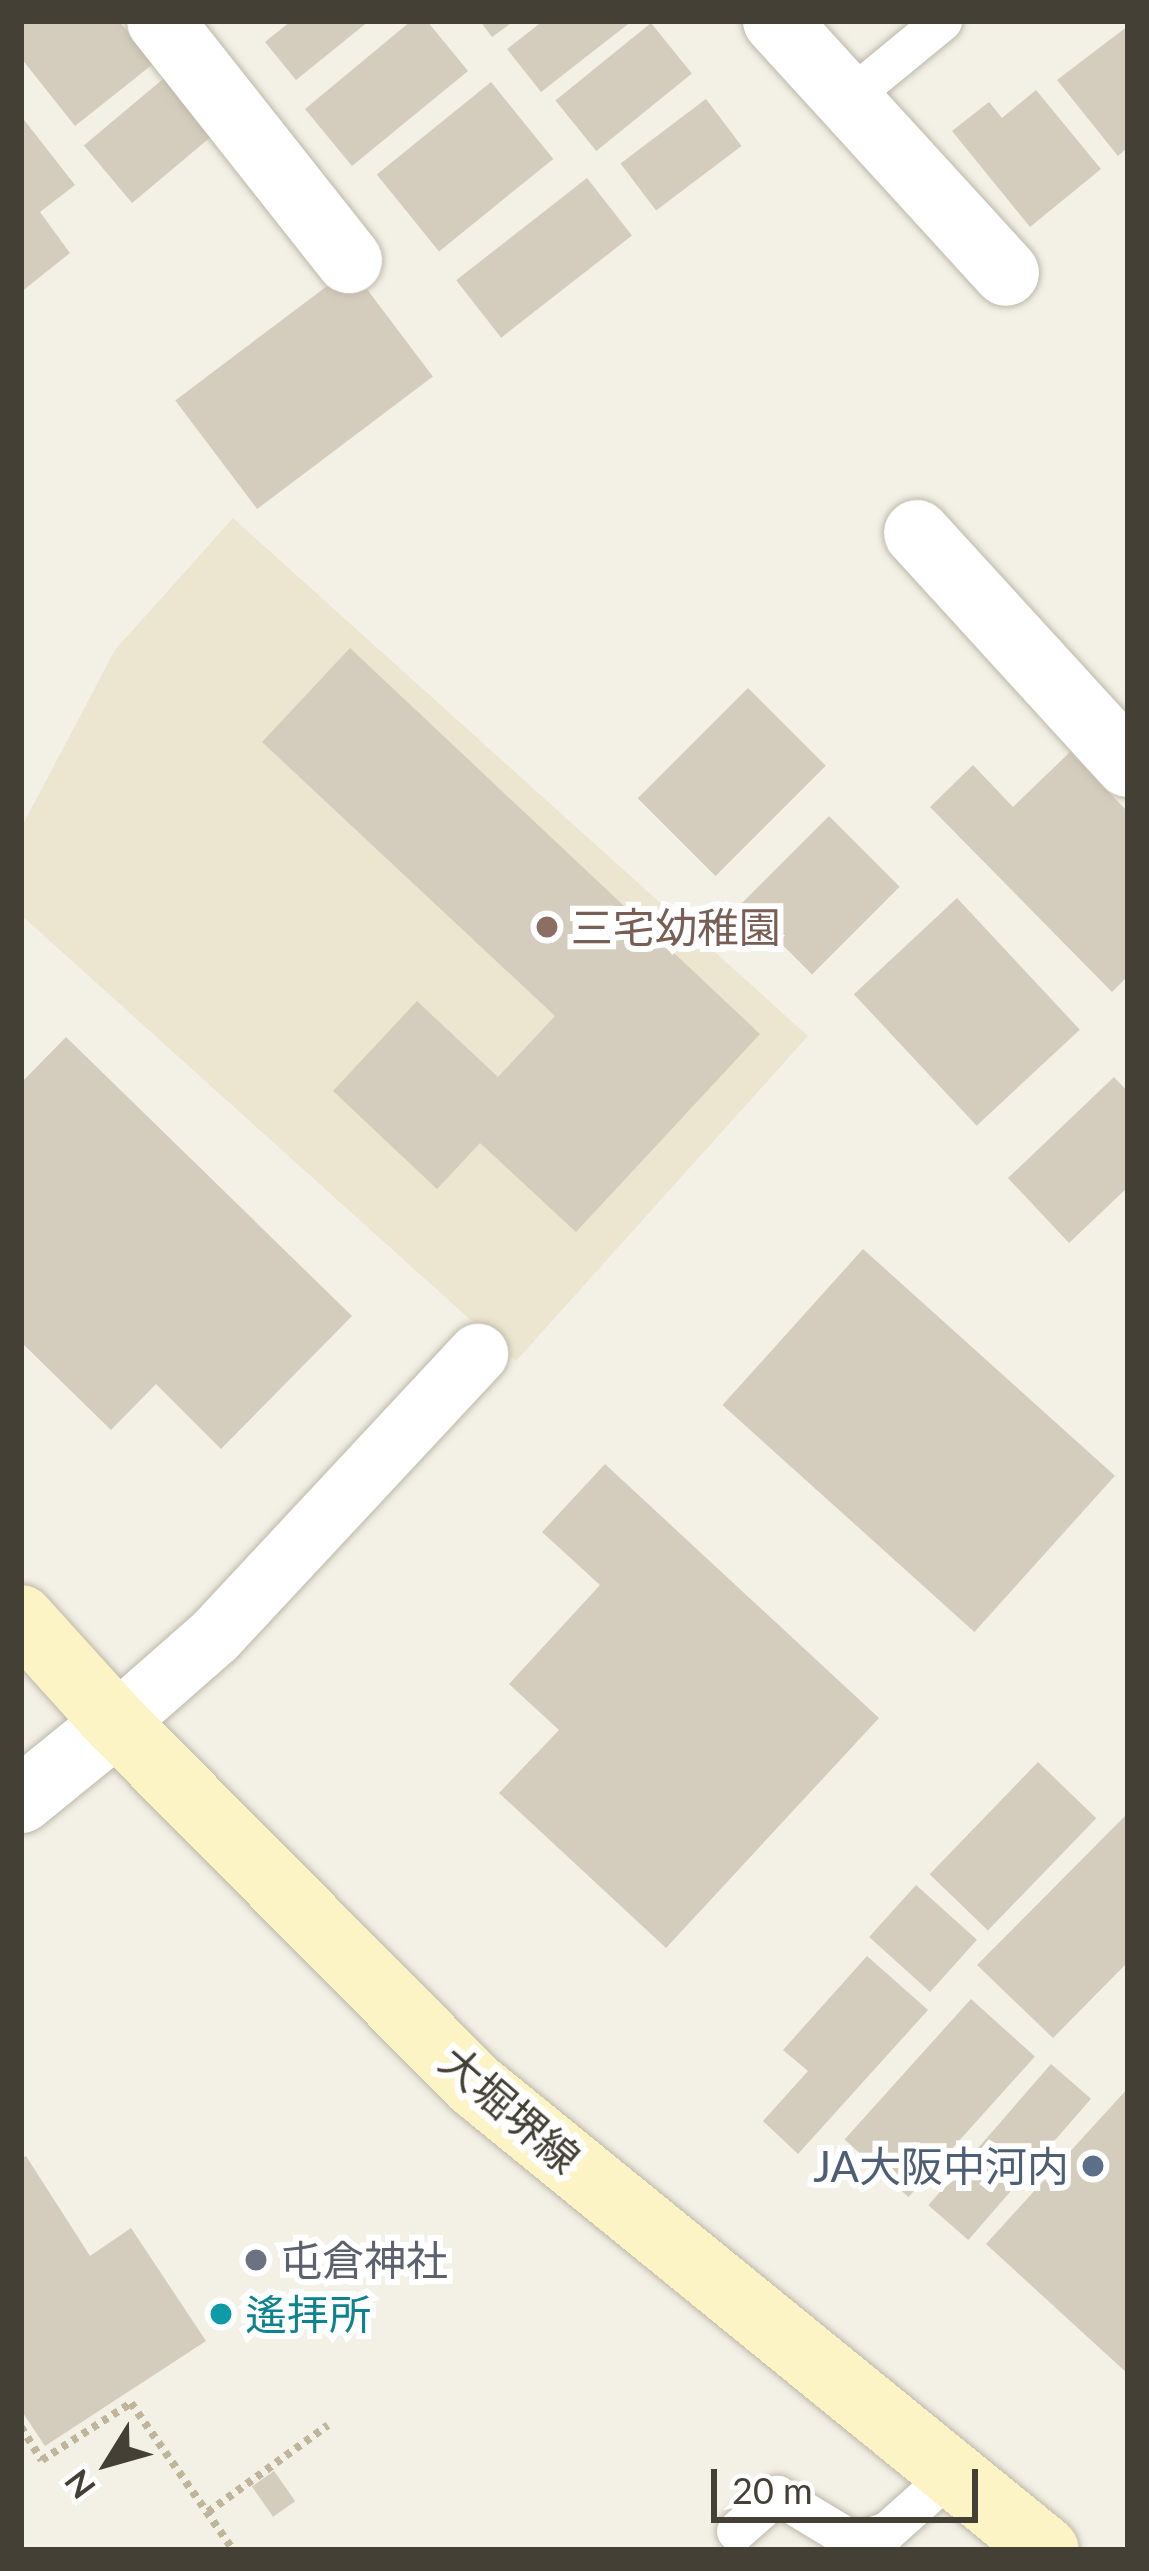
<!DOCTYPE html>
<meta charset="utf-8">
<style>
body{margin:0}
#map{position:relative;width:1149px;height:2571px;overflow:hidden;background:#f3f0e6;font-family:Lato,"Noto Sans JP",sans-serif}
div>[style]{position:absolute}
.education>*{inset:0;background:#ece6d0}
.building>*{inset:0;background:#d4ccbc;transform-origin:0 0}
.path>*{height:8px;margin-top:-4px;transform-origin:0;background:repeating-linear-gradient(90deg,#bfb59a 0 6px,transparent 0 12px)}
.roads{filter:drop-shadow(0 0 3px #beb8a9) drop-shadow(0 0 3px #beb8a9)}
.service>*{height:39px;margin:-19.5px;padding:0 19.5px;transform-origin:19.5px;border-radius:19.5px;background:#fff}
.pedestrian>*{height:60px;margin:-30px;padding:0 30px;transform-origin:30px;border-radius:30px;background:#fff}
.minor>*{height:66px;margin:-33px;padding:0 33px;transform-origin:33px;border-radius:33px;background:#fff}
.secondary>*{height:66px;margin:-33px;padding:0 33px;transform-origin:33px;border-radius:33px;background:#fdf4c5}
.dots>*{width:33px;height:33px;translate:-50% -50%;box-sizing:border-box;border:6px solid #fff;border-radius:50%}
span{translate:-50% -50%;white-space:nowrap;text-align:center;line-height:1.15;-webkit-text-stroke:12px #fff;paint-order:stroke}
.education-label{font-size:42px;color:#785e54}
.left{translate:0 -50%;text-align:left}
.street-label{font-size:42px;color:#454035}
.service-label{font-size:42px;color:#4e5e75}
.right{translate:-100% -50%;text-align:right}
.worship-label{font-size:42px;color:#5b616d}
.culture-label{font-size:42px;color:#0d838f}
.frame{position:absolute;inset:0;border:24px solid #454035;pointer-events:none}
.north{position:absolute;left:48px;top:2403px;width:120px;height:120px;-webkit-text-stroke:9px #fff;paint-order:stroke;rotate:233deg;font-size:33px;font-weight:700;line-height:48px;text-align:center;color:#454035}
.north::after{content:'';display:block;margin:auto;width:42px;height:54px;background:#454035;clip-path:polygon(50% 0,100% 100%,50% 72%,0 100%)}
.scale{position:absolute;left:711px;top:2469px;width:267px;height:54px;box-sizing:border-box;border:6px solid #454035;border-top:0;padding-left:15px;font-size:36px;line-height:42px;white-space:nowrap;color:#454035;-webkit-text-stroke:9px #fff;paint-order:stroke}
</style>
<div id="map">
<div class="education">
<i style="clip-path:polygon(233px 518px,808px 1036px,516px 1361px,21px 915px,21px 828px,115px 650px)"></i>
</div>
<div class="building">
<i style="clip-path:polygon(21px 21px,119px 21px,153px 64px,75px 126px,21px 58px)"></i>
<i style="clip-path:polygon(291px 21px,369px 21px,296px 80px,265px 42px)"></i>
<i style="clip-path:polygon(411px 21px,427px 21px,468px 71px,352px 166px,305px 109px)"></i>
<i style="clip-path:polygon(480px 21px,514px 21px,492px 37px)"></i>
<i style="clip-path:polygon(543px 21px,632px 21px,541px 92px,507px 49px)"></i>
<i style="left:651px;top:23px;width:65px;height:123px;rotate:51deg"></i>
<i style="clip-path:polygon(1128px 26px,1128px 147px,1118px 156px,1057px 80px)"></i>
<i style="left:175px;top:69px;width:75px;height:119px;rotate:50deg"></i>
<i style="left:491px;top:82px;width:99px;height:147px;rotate:51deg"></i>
<i style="clip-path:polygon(1036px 90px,1101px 169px,1030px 227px,952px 131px,989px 102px,1002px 118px)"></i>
<i style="left:706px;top:99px;width:59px;height:107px;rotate:53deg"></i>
<i style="clip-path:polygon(21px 116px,75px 185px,40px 212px,70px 253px,21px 292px)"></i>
<i style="left:587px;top:178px;width:73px;height:166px;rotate:52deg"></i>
<i style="left:351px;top:268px;width:136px;height:220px;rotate:53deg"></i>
<i style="clip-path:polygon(350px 648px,760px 1034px,576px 1232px,480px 1143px,437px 1189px,333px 1091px,417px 1001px,498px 1077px,555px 1016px,262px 742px)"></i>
<i style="left:748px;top:688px;width:110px;height:156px;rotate:45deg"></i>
<i style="clip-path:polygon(1070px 752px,1128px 812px,1128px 976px,1112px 992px,930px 807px,973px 765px,1013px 807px)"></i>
<i style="left:829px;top:816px;width:100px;height:124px;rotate:45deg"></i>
<i style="left:957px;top:898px;width:180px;height:141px;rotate:47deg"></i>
<i style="clip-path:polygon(66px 1037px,352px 1316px,221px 1449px,156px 1384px,111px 1430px,21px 1342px,21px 1083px)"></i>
<i style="clip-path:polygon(1114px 1077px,1128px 1092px,1128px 1187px,1069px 1243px,1008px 1178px)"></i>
<i style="left:863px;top:1249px;width:339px;height:210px;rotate:42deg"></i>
<i style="clip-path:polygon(605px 1464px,879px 1718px,666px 1948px,499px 1793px,559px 1730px,509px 1684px,600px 1585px,542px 1532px)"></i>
<i style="left:1038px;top:1762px;width:81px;height:156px;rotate:44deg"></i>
<i style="clip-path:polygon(1128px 1813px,1128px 1962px,1053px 2038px,977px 1965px)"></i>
<i style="left:916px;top:1885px;width:82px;height:70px;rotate:42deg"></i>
<i style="clip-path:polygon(867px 1956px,928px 2010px,798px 2154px,763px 2121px,808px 2071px,783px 2050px)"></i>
<i style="left:971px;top:1999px;width:86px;height:189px;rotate:42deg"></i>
<i style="left:1051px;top:2064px;width:53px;height:187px;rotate:41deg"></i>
<i style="clip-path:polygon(1128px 2088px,1128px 2374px,986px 2244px)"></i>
<i style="clip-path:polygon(26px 2156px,90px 2256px,131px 2228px,206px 2341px,45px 2446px,21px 2410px,21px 2159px)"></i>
<i style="left:274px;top:2471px;width:37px;height:27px;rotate:55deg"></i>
</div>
<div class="path">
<i style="left:21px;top:2427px;width:39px;rotate:58deg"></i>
<i style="left:42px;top:2460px;width:106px;rotate:-32.6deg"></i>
<i style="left:131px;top:2403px;width:179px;rotate:55.2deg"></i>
<i style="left:208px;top:2512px;width:148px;rotate:-35.9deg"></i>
</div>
<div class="roads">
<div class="service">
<i style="left:847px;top:99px;width:123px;rotate:-39.4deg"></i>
<i style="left:736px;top:2531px;width:55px;rotate:-41.3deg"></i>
<i style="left:777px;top:2495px;width:91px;rotate:31.1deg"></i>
<i style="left:855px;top:2542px;width:34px;rotate:-19deg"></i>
<i style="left:887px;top:2531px;width:86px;rotate:-41.7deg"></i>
</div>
<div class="pedestrian">
<i style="left:116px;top:1723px;width:132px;rotate:-41.3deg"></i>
<i style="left:215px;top:1636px;width:386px;rotate:-47deg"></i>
</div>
<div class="minor">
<i style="left:160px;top:21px;width:305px;rotate:51.7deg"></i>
<i style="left:776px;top:21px;width:341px;rotate:47.6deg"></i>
<i style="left:917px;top:533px;width:313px;rotate:47.6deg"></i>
<i style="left:21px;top:1800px;width:122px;rotate:-39deg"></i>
</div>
<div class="secondary">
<i style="left:21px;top:1618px;width:142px;rotate:47.9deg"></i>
<i style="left:116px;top:1723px;width:510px;rotate:45.24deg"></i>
<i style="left:475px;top:2085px;width:736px;rotate:39.16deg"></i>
</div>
</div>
<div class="dots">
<i style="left:547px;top:927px;background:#8d6e63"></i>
<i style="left:1093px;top:2166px;background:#5c6f8a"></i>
<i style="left:256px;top:2260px;background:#6b7280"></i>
<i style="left:221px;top:2314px;background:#0f9aa8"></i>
</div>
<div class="education-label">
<span class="left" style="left:571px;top:927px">三宅幼稚園</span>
</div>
<div class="street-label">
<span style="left:510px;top:2109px;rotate:41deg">大堀堺線</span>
</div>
<div class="service-label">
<span class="right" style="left:1069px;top:2166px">JA大阪中河内</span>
</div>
<div class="worship-label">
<span class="left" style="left:280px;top:2260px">屯倉神社</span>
</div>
<div class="culture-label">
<span class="left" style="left:245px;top:2314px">遙拝所</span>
</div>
<div class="frame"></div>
<div class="north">N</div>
<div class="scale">20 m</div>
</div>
